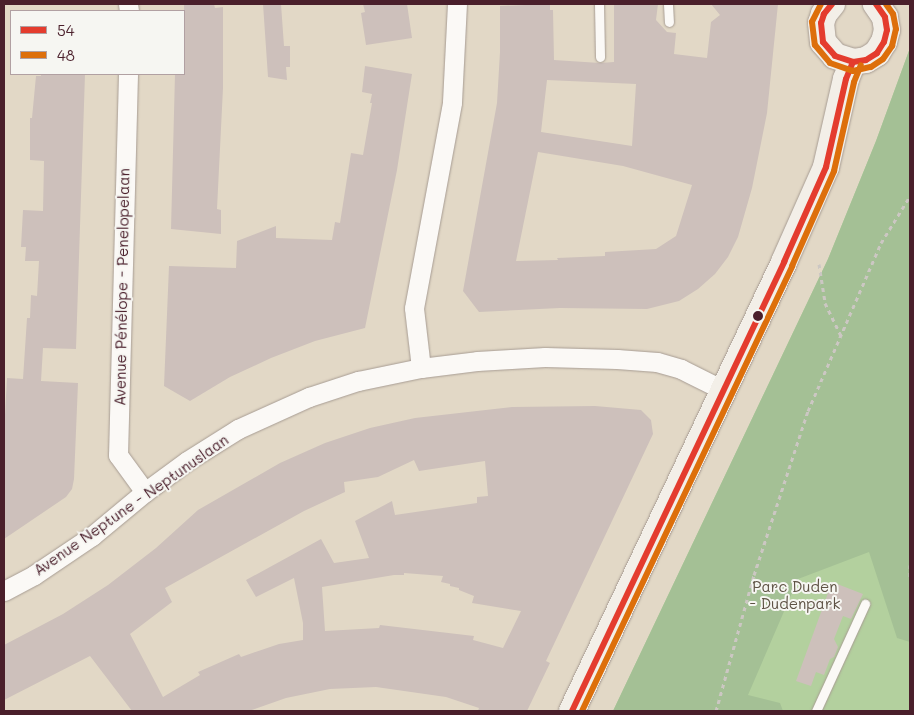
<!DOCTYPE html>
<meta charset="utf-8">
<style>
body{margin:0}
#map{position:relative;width:914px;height:715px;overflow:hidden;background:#e2d8c6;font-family:Mali,sans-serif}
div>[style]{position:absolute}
.green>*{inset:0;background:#b3d09e}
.forest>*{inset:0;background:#a4c095}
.building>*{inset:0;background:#cdc0bb}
.path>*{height:3px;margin-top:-1.5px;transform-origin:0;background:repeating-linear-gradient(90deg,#ccc7c3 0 4px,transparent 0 8px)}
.roads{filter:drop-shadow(0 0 1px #a79c93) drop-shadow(0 0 1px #a79c93)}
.lane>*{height:9px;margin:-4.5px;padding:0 4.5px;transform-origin:4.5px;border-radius:4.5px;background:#fbf9f6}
.street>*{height:19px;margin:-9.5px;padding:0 9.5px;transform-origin:9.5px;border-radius:9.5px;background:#fbf9f6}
.secondary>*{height:26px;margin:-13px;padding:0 13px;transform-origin:13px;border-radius:13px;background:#f3efe8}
.bus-1>*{height:6px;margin:-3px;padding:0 3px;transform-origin:3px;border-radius:3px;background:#e43c2e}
.bus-2>*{height:6px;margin:-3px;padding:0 3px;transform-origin:3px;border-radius:3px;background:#dd6f0b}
.dots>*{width:14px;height:14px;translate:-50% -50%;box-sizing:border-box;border:2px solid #f6f6f2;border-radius:50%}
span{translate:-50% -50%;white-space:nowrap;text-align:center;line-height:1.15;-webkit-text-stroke:4px #f6f6f2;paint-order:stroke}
.street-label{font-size:15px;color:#4a1f2b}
.park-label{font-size:15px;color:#5e5244}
.frame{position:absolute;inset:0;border:5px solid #4a1f2b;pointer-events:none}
.legend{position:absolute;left:10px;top:10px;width:175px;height:65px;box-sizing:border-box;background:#f6f6f2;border:1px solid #b1a0a2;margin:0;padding:6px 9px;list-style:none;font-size:15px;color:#4a1f2b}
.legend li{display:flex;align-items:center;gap:10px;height:25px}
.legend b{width:25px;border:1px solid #b1a0a2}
</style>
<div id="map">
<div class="green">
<i style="clip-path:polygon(910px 48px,910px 711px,613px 711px,828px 259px,876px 141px)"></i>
</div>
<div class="forest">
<i style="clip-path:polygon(910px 48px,910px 642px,897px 638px,869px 552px,798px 579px,748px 695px,780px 703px,783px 711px,613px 711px,828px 259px,876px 141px)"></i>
</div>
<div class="building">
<i style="clip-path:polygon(184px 4px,214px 4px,215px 8px,223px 7px,223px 88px,217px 209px,221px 210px,221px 234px,171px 229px,175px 74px,184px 74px)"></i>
<i style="clip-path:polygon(263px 4px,281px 4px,284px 46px,290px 46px,290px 67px,286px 67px,287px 80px,268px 77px)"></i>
<i style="clip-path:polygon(363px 4px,407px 4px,412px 38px,366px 45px,361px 13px,365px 12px)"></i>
<i style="clip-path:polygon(evenodd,550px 4px,550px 10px,553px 10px,554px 60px,600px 63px,614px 62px,614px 4px,658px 4px,656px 20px,667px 32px,676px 33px,674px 54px,707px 58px,711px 22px,720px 15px,711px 4px,778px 4px,767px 113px,752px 188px,738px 237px,728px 257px,715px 274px,698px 289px,679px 301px,647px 309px,560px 308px,479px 312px,463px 291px,497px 103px,500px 52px,500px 6px,550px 4px,547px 80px,636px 84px,632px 146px,541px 132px,547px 80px,550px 4px,538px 152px,623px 166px,692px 185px,676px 236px,656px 249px,605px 252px,605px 256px,557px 258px,558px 260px,516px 261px,538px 152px)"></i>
<i style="clip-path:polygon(365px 66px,412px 74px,397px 170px,365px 328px,315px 341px,271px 358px,230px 377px,190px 401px,164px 386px,169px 266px,236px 268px,237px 241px,276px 226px,276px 238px,332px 240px,335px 222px,340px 223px,351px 153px,363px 155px,372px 103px,370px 103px,372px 94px,362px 92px)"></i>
<i style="clip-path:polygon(41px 74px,85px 74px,76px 349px,43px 348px,41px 381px,78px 383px,74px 479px,72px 489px,66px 497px,4px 539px,4px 433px,7px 378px,23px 379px,27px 318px,30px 318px,31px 295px,37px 296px,39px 261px,25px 261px,26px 247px,21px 247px,23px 210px,43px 211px,44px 161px,30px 160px,30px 118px,32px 118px,36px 76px,41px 76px)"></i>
<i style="clip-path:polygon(evenodd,595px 406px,641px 410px,651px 420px,653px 434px,546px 661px,550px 663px,527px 711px,478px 711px,479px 708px,446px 697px,376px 687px,330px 689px,286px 698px,249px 711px,132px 711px,90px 656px,4px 700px,4px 645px,63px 614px,108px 585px,156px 548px,198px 510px,280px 463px,325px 443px,370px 428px,415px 418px,512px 407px,595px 406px,414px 460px,419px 471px,485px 461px,488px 496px,477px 497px,477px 503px,395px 515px,392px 501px,355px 521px,369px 558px,334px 563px,321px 539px,246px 580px,256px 597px,294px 578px,303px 623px,303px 640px,279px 644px,241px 657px,239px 654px,198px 672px,200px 675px,163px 697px,130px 634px,172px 602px,165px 588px,304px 511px,345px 492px,344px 482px,378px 477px,414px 460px,595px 406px,404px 573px,443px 576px,441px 582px,450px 584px,450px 586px,459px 588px,459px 590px,474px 596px,472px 603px,521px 611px,503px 648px,473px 640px,474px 636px,380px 625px,379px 628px,325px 631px,322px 587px,394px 575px,404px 575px,404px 573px)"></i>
<i style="clip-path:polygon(832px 582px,863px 594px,851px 619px,843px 616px,834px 639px,838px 647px,834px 657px,830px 659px,824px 675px,816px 672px,811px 686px,796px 681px)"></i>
</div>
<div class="path">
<i style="left:819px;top:264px;width:39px;rotate:81deg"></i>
<i style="left:825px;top:303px;width:37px;rotate:64deg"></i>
<i style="left:910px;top:565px;width:13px;rotate:90deg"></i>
<i style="left:716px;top:711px;width:141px;rotate:-74.4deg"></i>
<i style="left:754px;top:575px;width:173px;rotate:-71.8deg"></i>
<i style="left:808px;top:411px;width:183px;rotate:-66.5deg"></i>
<i style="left:881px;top:243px;width:55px;rotate:-58.3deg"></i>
</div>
<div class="roads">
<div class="lane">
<i style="left:599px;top:4px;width:53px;rotate:88.9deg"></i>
<i style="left:668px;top:4px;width:18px;rotate:87deg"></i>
<i style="left:816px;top:711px;width:118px;rotate:-65.4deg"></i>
</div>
<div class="street">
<i style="left:128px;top:4px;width:7px;rotate:82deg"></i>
<i style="left:128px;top:74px;width:381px;rotate:91.5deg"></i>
<i style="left:118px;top:455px;width:46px;rotate:53.9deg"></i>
<i style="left:421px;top:368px;width:60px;rotate:-96.7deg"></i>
<i style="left:414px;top:308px;width:209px;rotate:-79.5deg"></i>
<i style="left:452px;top:102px;width:98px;rotate:-87.1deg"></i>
<i style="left:4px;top:591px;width:34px;rotate:-28deg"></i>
<i style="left:34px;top:575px;width:70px;rotate:-33.9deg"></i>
<i style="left:92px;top:536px;width:69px;rotate:-39.7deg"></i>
<i style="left:145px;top:492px;width:52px;rotate:-36.4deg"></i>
<i style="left:187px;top:461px;width:60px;rotate:-32.1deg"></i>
<i style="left:238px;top:429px;width:78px;rotate:-24.3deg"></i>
<i style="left:309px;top:397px;width:52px;rotate:-18.1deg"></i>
<i style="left:358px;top:381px;width:64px;rotate:-11.7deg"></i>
<i style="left:421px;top:368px;width:56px;rotate:-7.1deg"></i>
<i style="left:477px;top:361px;width:68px;rotate:-3.4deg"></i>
<i style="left:545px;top:357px;width:72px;rotate:1.6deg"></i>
<i style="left:617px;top:359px;width:40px;rotate:4.3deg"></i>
<i style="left:657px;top:362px;width:25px;rotate:16deg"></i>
<i style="left:681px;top:369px;width:47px;rotate:26.6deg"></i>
</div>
<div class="secondary">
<i style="left:832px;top:4px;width:13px;rotate:129deg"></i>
<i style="left:824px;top:14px;width:9px;rotate:108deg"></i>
<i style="left:821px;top:23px;width:19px;rotate:84deg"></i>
<i style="left:823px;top:42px;width:18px;rotate:49deg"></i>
<i style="left:835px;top:56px;width:19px;rotate:18deg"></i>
<i style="left:853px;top:62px;width:13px;rotate:-9deg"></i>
<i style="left:866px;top:60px;width:13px;rotate:-32deg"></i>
<i style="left:877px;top:53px;width:13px;rotate:-58deg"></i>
<i style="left:884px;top:42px;width:12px;rotate:-76deg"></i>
<i style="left:887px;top:30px;width:13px;rotate:-99deg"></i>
<i style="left:885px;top:17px;width:16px;rotate:-125deg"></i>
<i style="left:572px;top:711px;width:497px;rotate:-64.7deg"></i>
<i style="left:784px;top:262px;width:104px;rotate:-66.1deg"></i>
<i style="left:826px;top:167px;width:90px;rotate:-77.2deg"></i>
<i style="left:846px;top:79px;width:18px;rotate:-68deg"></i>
</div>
</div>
<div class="bus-1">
<i style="left:832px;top:4px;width:13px;rotate:129deg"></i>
<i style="left:824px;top:14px;width:9px;rotate:108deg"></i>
<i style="left:821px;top:23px;width:19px;rotate:84deg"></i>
<i style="left:823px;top:42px;width:18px;rotate:49deg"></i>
<i style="left:835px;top:56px;width:19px;rotate:18deg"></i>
<i style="left:853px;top:62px;width:13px;rotate:-9deg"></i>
<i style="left:866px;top:60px;width:13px;rotate:-32deg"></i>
<i style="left:877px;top:53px;width:13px;rotate:-58deg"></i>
<i style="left:884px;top:42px;width:12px;rotate:-76deg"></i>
<i style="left:887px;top:30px;width:13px;rotate:-99deg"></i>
<i style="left:885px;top:17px;width:16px;rotate:-125deg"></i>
<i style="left:572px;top:711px;width:497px;rotate:-64.7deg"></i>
<i style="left:784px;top:262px;width:104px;rotate:-66.1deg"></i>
<i style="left:826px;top:167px;width:90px;rotate:-77.2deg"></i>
<i style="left:846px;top:79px;width:18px;rotate:-68deg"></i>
</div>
<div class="bus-2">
<i style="left:821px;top:4px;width:20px;rotate:117deg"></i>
<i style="left:812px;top:22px;width:23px;rotate:83deg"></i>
<i style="left:815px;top:45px;width:23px;rotate:50deg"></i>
<i style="left:830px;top:63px;width:24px;rotate:19deg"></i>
<i style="left:853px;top:71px;width:18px;rotate:-13deg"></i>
<i style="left:871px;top:67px;width:14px;rotate:-34deg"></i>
<i style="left:883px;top:59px;width:16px;rotate:-55deg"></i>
<i style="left:892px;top:46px;width:17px;rotate:-77deg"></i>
<i style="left:896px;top:29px;width:15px;rotate:-101deg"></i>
<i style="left:893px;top:14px;width:12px;rotate:-125deg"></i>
<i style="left:582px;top:711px;width:492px;rotate:-64.7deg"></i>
<i style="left:792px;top:266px;width:104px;rotate:-66.1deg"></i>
<i style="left:834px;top:171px;width:91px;rotate:-77.3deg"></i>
<i style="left:854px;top:82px;width:18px;rotate:-68deg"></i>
</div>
<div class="dots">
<i style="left:758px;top:316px;background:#4a1f2b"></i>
</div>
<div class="street-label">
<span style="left:122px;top:287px;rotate:-89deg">Avenue Pénélope - Penelopelaan</span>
<span style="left:131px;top:505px;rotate:-35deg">Avenue Neptune - Neptunuslaan</span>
</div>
<div class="park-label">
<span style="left:795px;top:595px">Parc Duden<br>- Dudenpark</span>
</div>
<div class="frame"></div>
<ul class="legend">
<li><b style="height:6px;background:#e43c2e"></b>54</li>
<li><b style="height:6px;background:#dd6f0b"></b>48</li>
</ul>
</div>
